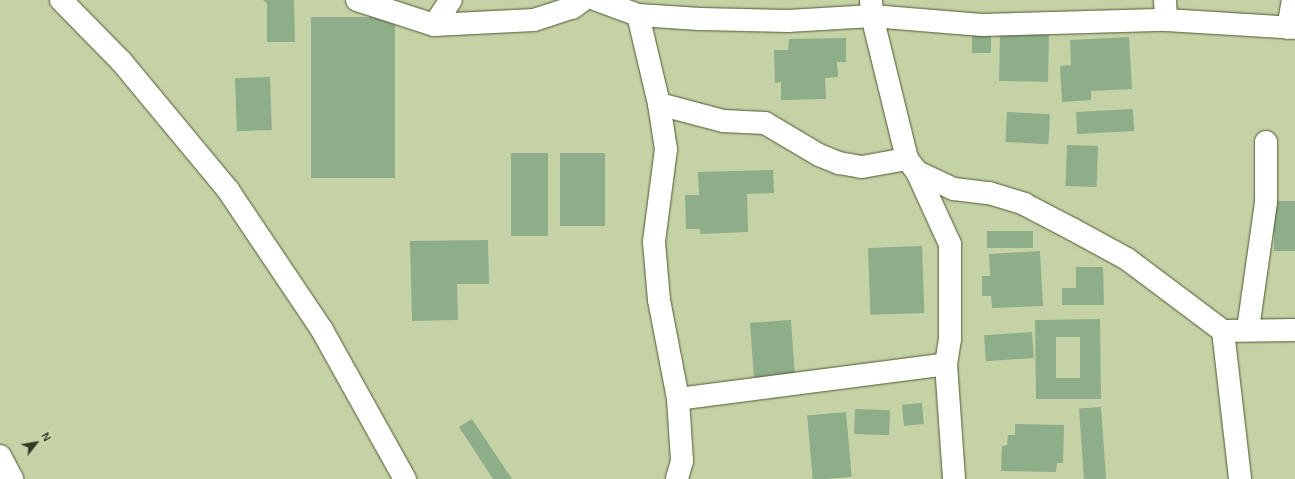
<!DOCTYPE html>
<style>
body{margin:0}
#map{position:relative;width:1295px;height:479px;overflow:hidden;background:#c5d2a6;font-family:Arial,sans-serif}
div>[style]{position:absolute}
.building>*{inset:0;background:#8ead89;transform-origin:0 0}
.roads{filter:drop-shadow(0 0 1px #4f5932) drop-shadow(0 0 1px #4f5932)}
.minor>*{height:22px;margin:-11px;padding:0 11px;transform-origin:11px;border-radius:11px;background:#fff}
.major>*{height:22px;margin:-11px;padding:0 11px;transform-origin:11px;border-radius:11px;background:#fff}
span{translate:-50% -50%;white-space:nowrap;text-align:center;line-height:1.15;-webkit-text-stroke:3.5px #d2dfb2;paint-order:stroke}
.north{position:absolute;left:16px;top:423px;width:40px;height:40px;-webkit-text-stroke:3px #d2dfb2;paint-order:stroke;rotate:59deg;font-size:11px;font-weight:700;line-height:16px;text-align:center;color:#333827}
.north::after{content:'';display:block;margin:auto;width:14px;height:18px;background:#333827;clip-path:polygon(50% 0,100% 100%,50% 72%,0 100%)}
</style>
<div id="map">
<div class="building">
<i style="clip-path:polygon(263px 0,294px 0,295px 42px,267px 42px,267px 3px)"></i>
<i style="left:311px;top:17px;width:84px;height:161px"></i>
<i style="left:972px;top:17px;width:19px;height:36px"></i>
<i style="left:1000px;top:28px;width:49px;height:53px;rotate:1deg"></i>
<i style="clip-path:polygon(1129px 37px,1132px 89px,1091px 91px,1091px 100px,1062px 102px,1060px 66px,1071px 65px,1070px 40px)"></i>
<i style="clip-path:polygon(846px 38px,846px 62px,837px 62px,838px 77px,825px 78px,826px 99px,781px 100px,781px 82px,775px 83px,774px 50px,788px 50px,789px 39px)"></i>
<i style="left:270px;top:77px;width:53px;height:35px;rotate:88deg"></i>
<i style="left:1133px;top:109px;width:22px;height:57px;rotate:87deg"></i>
<i style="left:1007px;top:112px;width:43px;height:30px;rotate:3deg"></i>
<i style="left:1067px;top:145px;width:31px;height:41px;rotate:2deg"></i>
<i style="left:511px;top:153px;width:37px;height:83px"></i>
<i style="left:560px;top:153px;width:45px;height:73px"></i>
<i style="clip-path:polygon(773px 170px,774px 193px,747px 194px,748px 232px,700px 234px,700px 229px,686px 229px,685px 195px,699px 195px,698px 172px)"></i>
<i style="left:1274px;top:201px;width:21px;height:50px"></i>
<i style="left:987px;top:231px;width:46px;height:17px"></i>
<i style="clip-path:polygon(488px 240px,489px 284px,457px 284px,458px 320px,412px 321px,410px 241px)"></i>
<i style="left:922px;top:246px;width:67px;height:54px;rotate:88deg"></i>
<i style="clip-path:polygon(1040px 251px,1043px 306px,992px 308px,991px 296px,982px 296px,982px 276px,990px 276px,989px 254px)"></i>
<i style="clip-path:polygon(1076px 267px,1103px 267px,1104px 305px,1062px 305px,1062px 288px,1076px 288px)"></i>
<i style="clip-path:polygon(evenodd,1100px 319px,1101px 399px,1036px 399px,1035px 320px,1100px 319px,1056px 337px,1080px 337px,1080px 378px,1056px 378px,1056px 337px)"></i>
<i style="left:791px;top:320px;width:57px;height:41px;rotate:86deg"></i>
<i style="left:1032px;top:332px;width:26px;height:48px;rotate:86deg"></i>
<i style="left:922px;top:403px;width:21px;height:20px;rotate:85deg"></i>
<i style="left:1101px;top:407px;width:72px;height:22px;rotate:86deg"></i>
<i style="left:855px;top:409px;width:35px;height:25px;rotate:2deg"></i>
<i style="left:846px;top:412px;width:65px;height:39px;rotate:85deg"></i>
<i style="clip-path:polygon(472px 419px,512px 479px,493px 479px,459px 427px)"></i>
<i style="clip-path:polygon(1015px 424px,1064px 425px,1063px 463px,1057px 463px,1056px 472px,1001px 471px,1002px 446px,1007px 445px,1008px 435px,1015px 435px)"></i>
</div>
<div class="roads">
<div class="minor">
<i style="left:61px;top:0;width:86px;rotate:45.5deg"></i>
<i style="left:121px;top:61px;width:168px;rotate:50.3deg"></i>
<i style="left:228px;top:190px;width:169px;rotate:56.1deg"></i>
<i style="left:322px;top:330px;width:171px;rotate:60.9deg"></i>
<i style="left:357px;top:0;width:81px;rotate:18deg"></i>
<i style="left:434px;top:25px;width:100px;rotate:-2.9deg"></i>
<i style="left:534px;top:20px;width:40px;rotate:-18deg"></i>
<i style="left:572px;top:8px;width:14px;rotate:-36deg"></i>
<i style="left:597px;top:0;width:44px;rotate:20.1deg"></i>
<i style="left:638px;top:15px;width:62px;rotate:3.7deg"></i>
<i style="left:700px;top:19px;width:88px;rotate:1.3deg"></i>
<i style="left:788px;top:21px;width:84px;rotate:-3.4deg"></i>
<i style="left:872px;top:16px;width:110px;rotate:4.7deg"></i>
<i style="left:982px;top:25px;width:184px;rotate:-1.6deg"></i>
<i style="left:1166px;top:20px;width:129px;rotate:3.5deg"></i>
<i style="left:871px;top:0;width:16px;rotate:86deg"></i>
<i style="left:872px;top:16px;width:147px;rotate:76.2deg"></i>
<i style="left:907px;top:159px;width:16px;rotate:52deg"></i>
<i style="left:917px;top:172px;width:79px;rotate:65.4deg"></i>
<i style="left:950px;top:244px;width:95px;rotate:90deg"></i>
<i style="left:950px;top:339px;width:25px;rotate:99deg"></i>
<i style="left:946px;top:364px;width:115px;rotate:86deg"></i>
<i style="left:1165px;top:0;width:20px;rotate:87deg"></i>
<i style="left:638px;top:15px;width:91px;rotate:76.7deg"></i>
<i style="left:659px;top:104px;width:46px;rotate:81.2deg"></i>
<i style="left:666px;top:149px;width:94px;rotate:97.4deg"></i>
<i style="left:654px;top:242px;width:58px;rotate:85.1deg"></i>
<i style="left:659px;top:300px;width:101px;rotate:79.1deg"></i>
<i style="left:678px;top:399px;width:62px;rotate:86.3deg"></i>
<i style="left:682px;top:461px;width:19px;rotate:106deg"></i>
<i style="left:434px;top:25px;width:30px;rotate:-56deg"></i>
<i style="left:1288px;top:28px;width:28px;rotate:-80deg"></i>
<i style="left:659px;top:104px;width:66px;rotate:14.9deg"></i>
<i style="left:723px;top:121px;width:42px;rotate:2.7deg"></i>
<i style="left:765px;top:123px;width:63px;rotate:30.7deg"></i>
<i style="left:819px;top:155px;width:22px;rotate:22deg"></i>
<i style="left:839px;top:163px;width:23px;rotate:10deg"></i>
<i style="left:862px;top:167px;width:46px;rotate:-10.1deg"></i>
<i style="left:917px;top:172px;width:41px;rotate:24.7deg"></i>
<i style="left:954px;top:189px;width:35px;rotate:7deg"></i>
<i style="left:989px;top:193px;width:37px;rotate:17deg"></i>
<i style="left:1024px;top:204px;width:54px;rotate:27.5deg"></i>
<i style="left:1072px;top:229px;width:63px;rotate:28.6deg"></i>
<i style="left:1127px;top:259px;width:120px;rotate:36.9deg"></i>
<i style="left:1223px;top:331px;width:72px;rotate:-0.8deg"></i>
<i style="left:1248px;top:329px;width:128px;rotate:-81.9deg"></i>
<i style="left:1266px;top:202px;width:60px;rotate:-90deg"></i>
<i style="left:1223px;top:331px;width:149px;rotate:83.4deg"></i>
<i style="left:678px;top:399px;width:270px;rotate:-7.4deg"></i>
</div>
<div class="major">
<i style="left:0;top:456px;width:26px;rotate:62deg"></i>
</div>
</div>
<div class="north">N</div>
</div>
